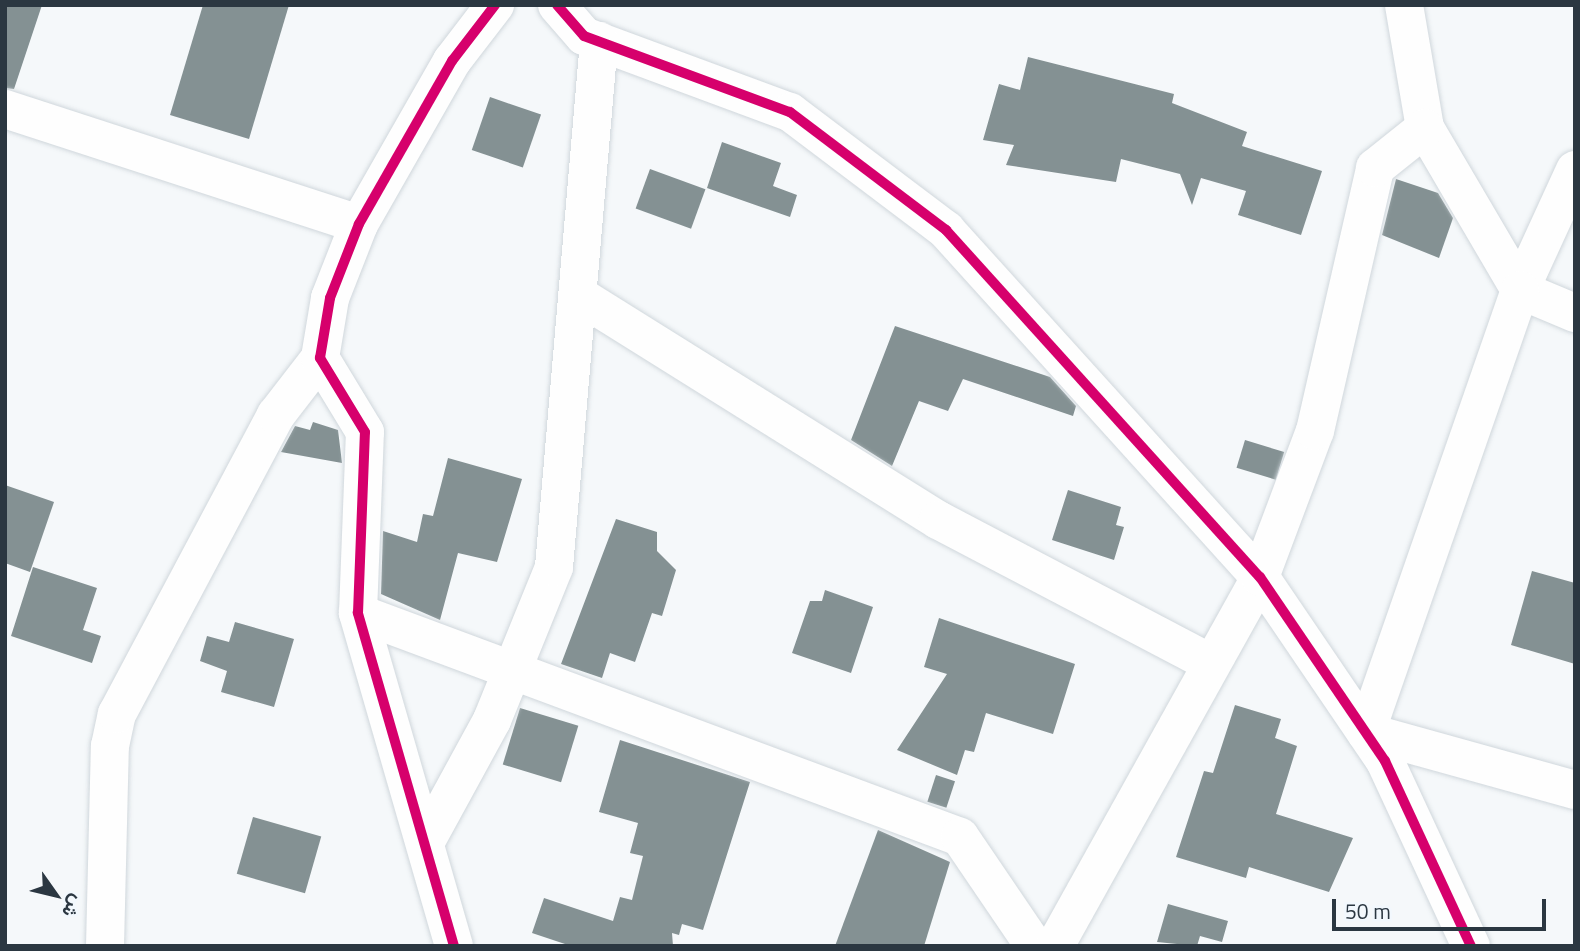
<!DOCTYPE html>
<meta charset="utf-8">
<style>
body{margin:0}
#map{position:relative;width:1580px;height:951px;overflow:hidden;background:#f5f8fa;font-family:"Titillium Web",Vazirmatn,sans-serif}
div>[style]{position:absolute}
.building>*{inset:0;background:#849193;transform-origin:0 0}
.roads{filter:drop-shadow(0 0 2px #d0d7dc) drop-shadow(0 0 2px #d0d7dc)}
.minor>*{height:38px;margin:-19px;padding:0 19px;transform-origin:19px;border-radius:19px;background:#fefefe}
.cycleway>*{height:10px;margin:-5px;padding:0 5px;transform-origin:5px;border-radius:5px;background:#d6006c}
span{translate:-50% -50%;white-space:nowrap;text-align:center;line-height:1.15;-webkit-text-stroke:7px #f2f8fd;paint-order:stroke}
.frame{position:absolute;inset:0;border:7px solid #2b3741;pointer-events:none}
.north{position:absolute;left:21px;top:860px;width:70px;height:70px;-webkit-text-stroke:5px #f2f8fd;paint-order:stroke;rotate:124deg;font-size:19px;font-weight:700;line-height:28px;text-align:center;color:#2b3741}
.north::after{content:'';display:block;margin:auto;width:24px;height:32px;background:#2b3741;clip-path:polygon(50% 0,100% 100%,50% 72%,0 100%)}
.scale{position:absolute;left:1332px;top:899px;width:214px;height:32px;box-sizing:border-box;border:4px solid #2b3741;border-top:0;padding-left:9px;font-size:21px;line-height:24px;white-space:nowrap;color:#2b3741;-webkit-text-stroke:5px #f2f8fd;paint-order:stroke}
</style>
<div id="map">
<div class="building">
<i style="clip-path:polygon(5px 5px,42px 5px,14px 89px,5px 88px)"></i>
<i style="clip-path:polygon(203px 5px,289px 5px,249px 139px,170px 115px)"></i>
<i style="clip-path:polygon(1028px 57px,1174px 94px,1172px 103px,1247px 132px,1242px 146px,1322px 171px,1301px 235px,1238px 215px,1246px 191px,1201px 178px,1192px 205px,1180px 174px,1121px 159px,1116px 182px,1006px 165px,1014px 145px,983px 140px,999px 84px,1020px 90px)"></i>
<i style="left:490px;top:97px;width:54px;height:56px;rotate:19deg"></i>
<i style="clip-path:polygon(722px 142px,781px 163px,773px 186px,797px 195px,790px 217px,707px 188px)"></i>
<i style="left:650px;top:169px;width:59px;height:42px;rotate:20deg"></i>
<i style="clip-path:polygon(1396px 179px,1438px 193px,1453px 218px,1439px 258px,1382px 235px)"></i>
<i style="clip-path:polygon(895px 326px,1050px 377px,1076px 406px,1073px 416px,963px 379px,948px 411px,919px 401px,892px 466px,851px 440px)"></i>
<i style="clip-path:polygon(313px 422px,338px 430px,342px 463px,281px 452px,295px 426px,310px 430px)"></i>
<i style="left:1245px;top:440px;width:41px;height:29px;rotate:17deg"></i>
<i style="clip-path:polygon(448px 458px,522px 479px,497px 562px,458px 553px,440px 620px,381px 594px,383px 531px,417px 542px,423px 514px,433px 516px)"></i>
<i style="clip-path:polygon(5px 485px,54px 502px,30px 572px,5px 563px)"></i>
<i style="clip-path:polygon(1068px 490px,1121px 507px,1116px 525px,1124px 527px,1114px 560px,1052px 540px)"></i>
<i style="clip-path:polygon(616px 519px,657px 532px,657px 551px,676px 570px,662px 616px,652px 613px,635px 662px,610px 653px,602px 678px,561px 664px)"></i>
<i style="clip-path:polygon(33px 567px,97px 588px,83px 630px,101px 636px,92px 663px,11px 636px)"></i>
<i style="clip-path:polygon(1532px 571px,1575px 583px,1575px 664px,1511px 645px)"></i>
<i style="clip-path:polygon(825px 590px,873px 607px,851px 673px,792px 653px,810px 601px,822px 601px)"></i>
<i style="clip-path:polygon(939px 618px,1075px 664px,1053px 734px,986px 713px,974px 752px,965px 750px,957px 775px,897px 750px,947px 674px,924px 667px)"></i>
<i style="clip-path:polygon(235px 622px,294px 639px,274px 707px,221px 692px,227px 671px,200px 661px,207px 636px,229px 642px)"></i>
<i style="clip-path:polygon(1235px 705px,1281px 719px,1275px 738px,1297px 746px,1276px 814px,1353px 838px,1329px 892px,1249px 867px,1246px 878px,1176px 857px,1204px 771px,1213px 773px)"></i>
<i style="left:520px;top:708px;width:61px;height:59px;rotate:17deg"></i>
<i style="clip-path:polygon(620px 740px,750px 782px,703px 930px,682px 924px,679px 935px,672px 933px,673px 946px,571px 946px,532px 933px,544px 898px,613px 921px,620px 897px,632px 900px,643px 856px,630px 853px,638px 823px,599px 812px)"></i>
<i style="left:936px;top:775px;width:20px;height:28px;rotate:18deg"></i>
<i style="left:253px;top:817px;width:71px;height:59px;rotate:16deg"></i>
<i style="clip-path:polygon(878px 830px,950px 862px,924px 946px,835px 946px)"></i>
<i style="clip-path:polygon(1168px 904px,1228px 921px,1222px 942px,1200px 936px,1197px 946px,1157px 942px)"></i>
</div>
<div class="roads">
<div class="minor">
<i style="left:557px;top:5px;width:41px;rotate:48.9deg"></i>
<i style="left:584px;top:36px;width:220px;rotate:20.3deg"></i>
<i style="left:790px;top:112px;width:196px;rotate:37.1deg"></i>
<i style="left:946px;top:230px;width:468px;rotate:47.9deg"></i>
<i style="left:1260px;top:577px;width:222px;rotate:55.8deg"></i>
<i style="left:1385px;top:761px;width:204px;rotate:65.1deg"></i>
<i style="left:1404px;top:5px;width:125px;rotate:80.3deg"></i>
<i style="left:1425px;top:128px;width:188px;rotate:59.6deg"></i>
<i style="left:1520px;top:290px;width:60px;rotate:22.7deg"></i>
<i style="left:5px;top:109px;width:372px;rotate:18deg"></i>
<i style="left:1575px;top:170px;width:132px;rotate:114.6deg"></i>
<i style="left:1520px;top:290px;width:468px;rotate:109.2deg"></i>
<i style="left:1366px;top:732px;width:217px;rotate:15.5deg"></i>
<i style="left:578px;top:295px;width:425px;rotate:32deg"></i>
<i style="left:938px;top:520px;width:307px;rotate:27.7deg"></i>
<i style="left:358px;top:613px;width:642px;rotate:20.41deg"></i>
<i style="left:960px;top:837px;width:132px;rotate:55.8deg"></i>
<i style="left:425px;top:843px;width:140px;rotate:-61.4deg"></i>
<i style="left:492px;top:720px;width:165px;rotate:-67.9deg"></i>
<i style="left:554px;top:567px;width:528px;rotate:-85.11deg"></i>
<i style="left:105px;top:946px;width:200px;rotate:-88.6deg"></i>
<i style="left:110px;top:746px;width:33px;rotate:-78deg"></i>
<i style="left:117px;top:714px;width:339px;rotate:-62deg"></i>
<i style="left:276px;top:415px;width:72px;rotate:-52.3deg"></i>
<i style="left:454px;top:946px;width:347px;rotate:-106.1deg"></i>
<i style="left:358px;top:613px;width:181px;rotate:-87.8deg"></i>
<i style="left:365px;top:432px;width:87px;rotate:-121.3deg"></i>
<i style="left:320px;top:358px;width:61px;rotate:-80.5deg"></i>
<i style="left:330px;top:298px;width:79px;rotate:-68.6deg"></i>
<i style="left:359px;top:224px;width:188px;rotate:-60.3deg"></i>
<i style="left:452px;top:61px;width:71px;rotate:-52.5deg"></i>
<i style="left:1055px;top:946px;width:422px;rotate:-60.9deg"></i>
<i style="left:1260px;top:577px;width:156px;rotate:-69.4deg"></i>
<i style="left:1315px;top:431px;width:270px;rotate:-77.1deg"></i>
<i style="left:1375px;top:168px;width:64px;rotate:-38.7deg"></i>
</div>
</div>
<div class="cycleway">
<i style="left:557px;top:5px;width:41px;rotate:48.9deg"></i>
<i style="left:584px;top:36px;width:220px;rotate:20.3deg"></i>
<i style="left:790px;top:112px;width:196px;rotate:37.1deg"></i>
<i style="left:946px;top:230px;width:468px;rotate:47.9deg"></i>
<i style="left:1260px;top:577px;width:222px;rotate:55.8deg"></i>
<i style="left:1385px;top:761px;width:204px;rotate:65.1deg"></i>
<i style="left:454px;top:946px;width:347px;rotate:-106.1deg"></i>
<i style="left:358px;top:613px;width:181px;rotate:-87.8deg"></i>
<i style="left:365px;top:432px;width:87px;rotate:-121.3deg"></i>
<i style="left:320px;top:358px;width:61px;rotate:-80.5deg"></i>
<i style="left:330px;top:298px;width:79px;rotate:-68.6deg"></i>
<i style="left:359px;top:224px;width:188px;rotate:-60.3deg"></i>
<i style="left:452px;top:61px;width:71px;rotate:-52.5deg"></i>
</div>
<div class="frame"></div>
<div class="north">ش</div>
<div class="scale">50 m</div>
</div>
